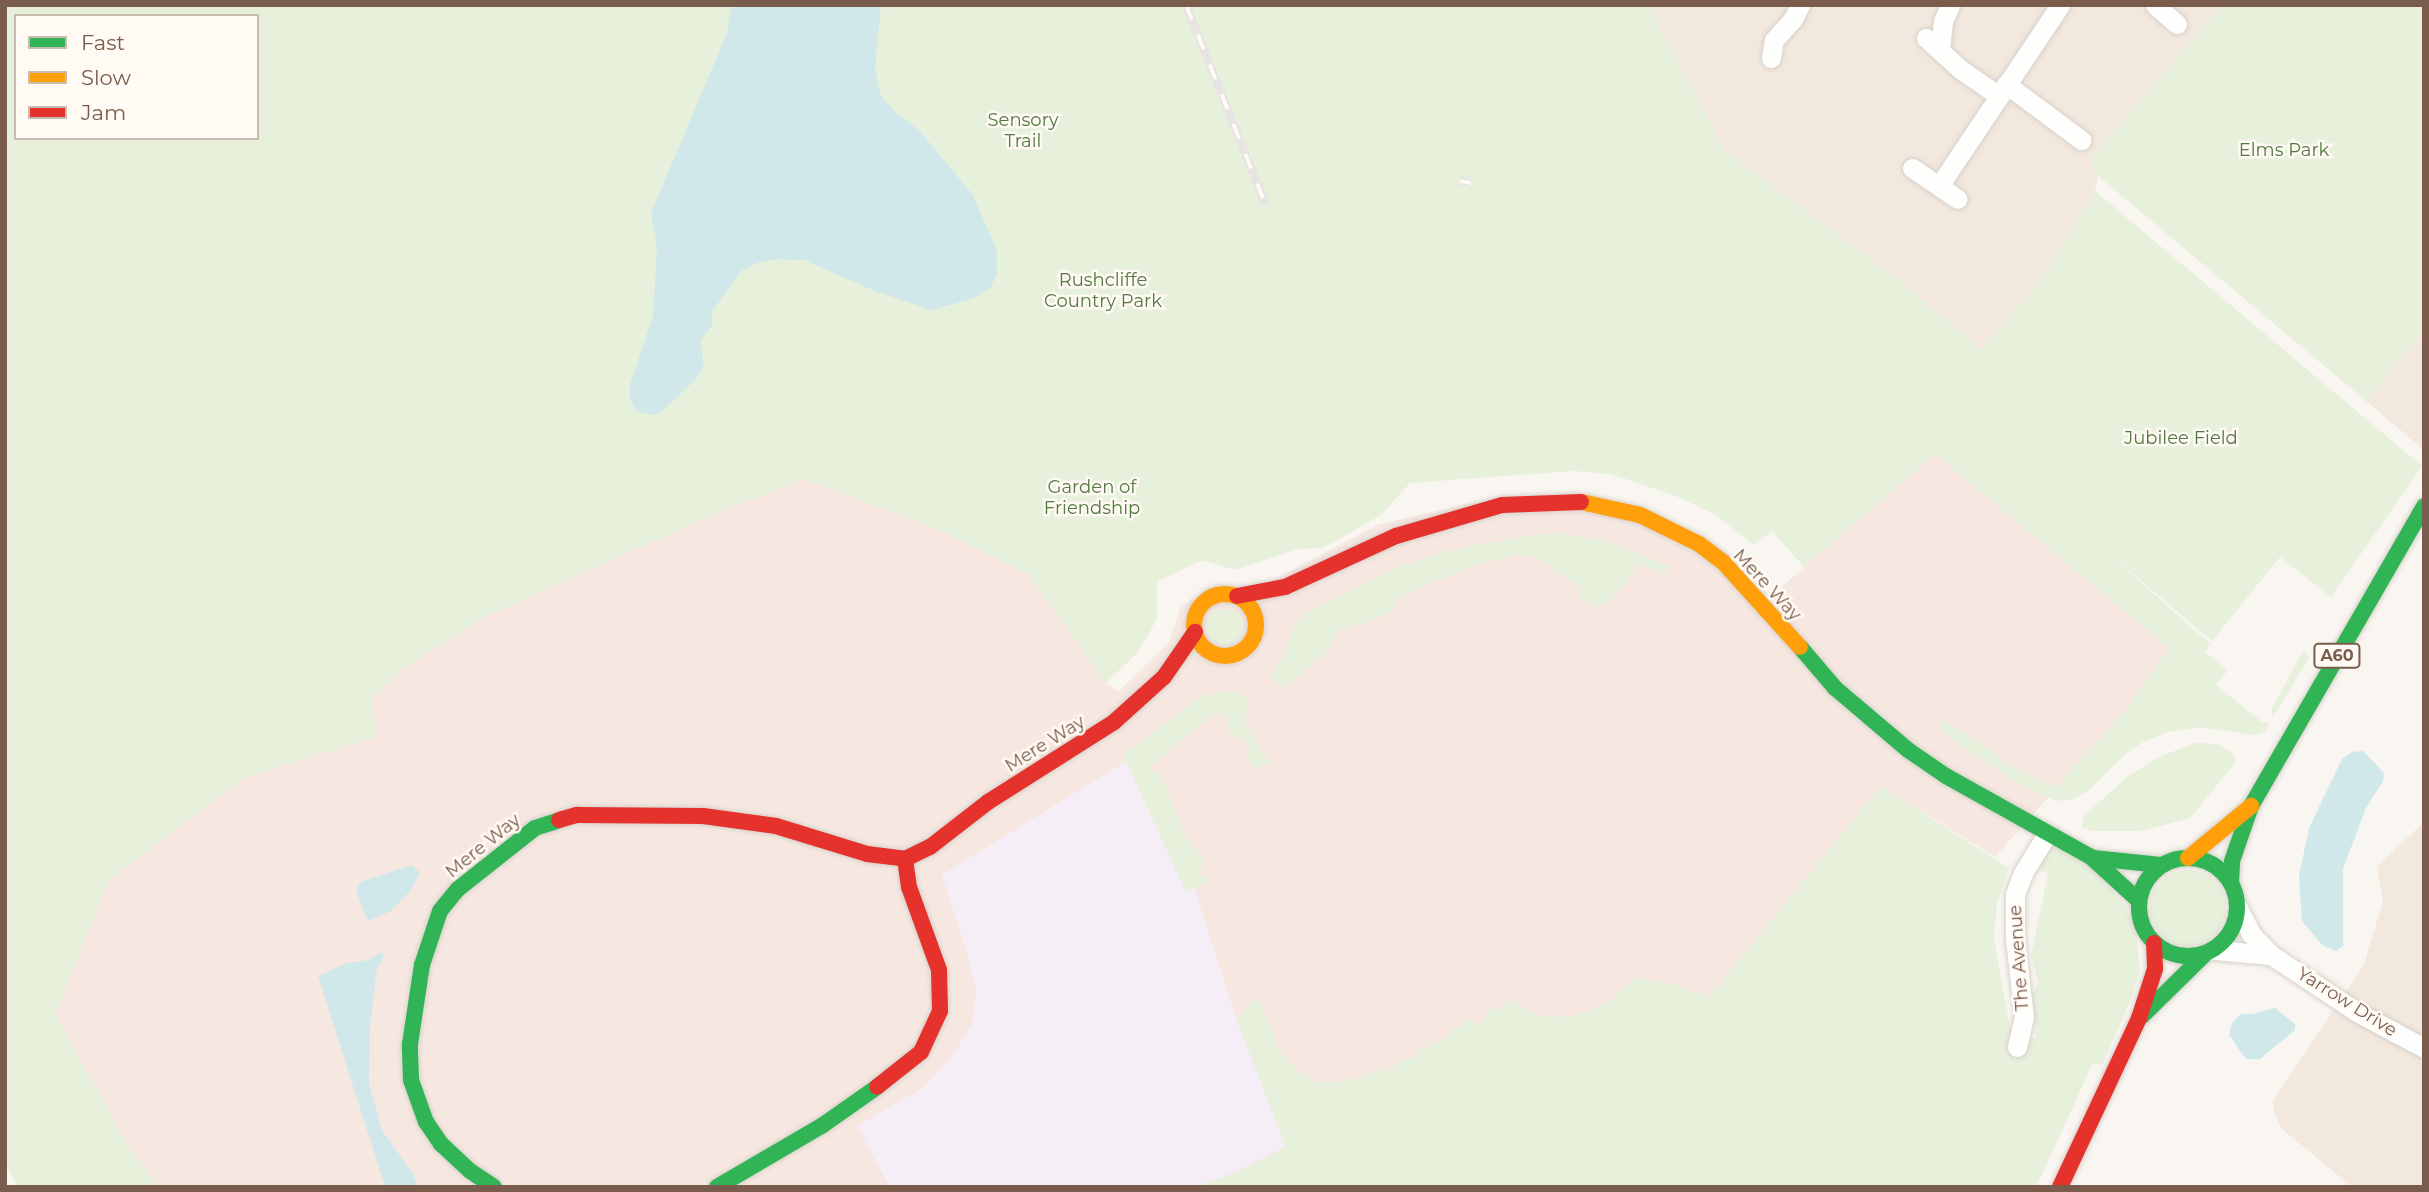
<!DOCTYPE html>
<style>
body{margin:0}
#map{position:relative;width:2429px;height:1192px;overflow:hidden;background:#f9f5f0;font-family:Montserrat,sans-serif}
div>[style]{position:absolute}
.residential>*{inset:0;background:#f2e8de}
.commercial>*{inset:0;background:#f6e8e1}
.education>*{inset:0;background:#f6eef6}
.green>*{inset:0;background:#e7f0db}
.round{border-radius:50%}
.water>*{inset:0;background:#d0e8ea}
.roads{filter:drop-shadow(0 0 2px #d7d1cb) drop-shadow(0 0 2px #d7d1cb)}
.street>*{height:19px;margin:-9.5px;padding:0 9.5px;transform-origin:9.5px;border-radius:9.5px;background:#fefefd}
.fast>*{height:16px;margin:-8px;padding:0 8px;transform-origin:8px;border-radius:8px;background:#30b455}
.fast>.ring{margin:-8px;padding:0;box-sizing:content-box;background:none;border:16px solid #30b455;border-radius:50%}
.slow>*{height:16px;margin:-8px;padding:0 8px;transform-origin:8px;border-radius:8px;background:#ff9f0a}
.slow>.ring{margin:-8px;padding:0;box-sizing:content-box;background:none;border:16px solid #ff9f0a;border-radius:50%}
.jam>*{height:16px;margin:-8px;padding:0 8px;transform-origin:8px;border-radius:8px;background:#e5322d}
.rail>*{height:8px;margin-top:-4px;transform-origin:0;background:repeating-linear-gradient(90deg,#fffaf3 0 16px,#e6e3e7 0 32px);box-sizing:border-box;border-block:2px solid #e6e3e7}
span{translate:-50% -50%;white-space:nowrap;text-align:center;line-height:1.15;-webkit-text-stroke:5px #fffaf3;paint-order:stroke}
.shield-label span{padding:2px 5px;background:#fffaf3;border:2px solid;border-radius:5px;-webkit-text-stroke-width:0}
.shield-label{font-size:16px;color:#7a5c4d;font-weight:700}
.park-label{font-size:18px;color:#537a41}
.street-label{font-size:18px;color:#7a5c4d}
.frame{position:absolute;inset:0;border:7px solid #7a5c4d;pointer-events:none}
.legend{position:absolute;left:14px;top:14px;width:245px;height:126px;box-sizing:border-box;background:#fffaf3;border:2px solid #cabbb1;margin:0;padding:9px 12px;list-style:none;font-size:21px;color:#7a5c4d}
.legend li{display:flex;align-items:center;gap:14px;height:35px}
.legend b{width:35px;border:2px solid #cabbb1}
</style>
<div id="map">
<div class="residential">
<i style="clip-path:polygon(1651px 5px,2223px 5px,2090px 160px,2098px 176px,2095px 191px,2049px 269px,1983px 350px,1903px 284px,1726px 152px,1659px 27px)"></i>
<i style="clip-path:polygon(2424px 328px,2424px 450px,2366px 401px)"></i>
<i style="clip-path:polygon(2424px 822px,2424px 1187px,2352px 1187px,2282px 1129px,2274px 1112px,2273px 1100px,2364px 965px,2383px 901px,2377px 867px)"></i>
</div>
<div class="commercial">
<i style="clip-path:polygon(1935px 454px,2169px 648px,2125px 711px,1995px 857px,1881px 786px,1704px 1004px,1322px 1187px,124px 1187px,25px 986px,60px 887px,299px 721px,579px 564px,687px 515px,804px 479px,937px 529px,1028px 574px,1106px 683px,1118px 692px,1169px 642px,1181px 606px,1217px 584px,1233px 587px,1266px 584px,1377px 525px,1471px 503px,1591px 494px,1770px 597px)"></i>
</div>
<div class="education">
<i style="clip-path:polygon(1138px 754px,1197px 881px,1196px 893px,1235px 1016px,1286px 1147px,1236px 1172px,1194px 1187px,890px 1187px,857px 1126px,923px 1088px,953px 1055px,972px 1024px,976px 991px,965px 946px,942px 875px)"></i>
</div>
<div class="green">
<i style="clip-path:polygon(evenodd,5px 5px,1651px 5px,1659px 27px,1726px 152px,1903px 284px,1982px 350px,2049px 269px,2095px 191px,2422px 466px,2331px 597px,2280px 557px,2212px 641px,2099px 545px,2210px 644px,2205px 652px,2228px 670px,2216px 685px,2263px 723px,2269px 723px,2273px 714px,2271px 710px,2303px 651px,2309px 658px,2264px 732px,2253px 735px,2200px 727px,2168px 732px,2143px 742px,2125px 754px,2087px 792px,2073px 799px,2056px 801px,2024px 787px,1948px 737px,1939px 730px,1942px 724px,1944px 721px,1986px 746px,2011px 766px,2056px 787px,2125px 711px,2169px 648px,1935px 454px,1804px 567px,1772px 531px,1754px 545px,1714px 514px,1676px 496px,1611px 474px,1574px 471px,1410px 483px,1381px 515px,1323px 548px,1298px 549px,1235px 570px,1202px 560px,1157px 582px,1157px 617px,1151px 630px,1137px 653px,1106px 683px,1028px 574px,937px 529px,804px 479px,726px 509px,484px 617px,401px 670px,372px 699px,376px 737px,243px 778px,108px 881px,55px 1014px,131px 1151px,159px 1187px,17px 1187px,5px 1160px,5px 5px,16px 16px,257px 16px,257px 138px,16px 138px,16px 16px)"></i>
<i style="clip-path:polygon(2223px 5px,2424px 5px,2424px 328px,2366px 401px,2098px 176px,2090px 160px)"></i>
<i style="clip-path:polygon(1554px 532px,1610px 542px,1670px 566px,1664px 574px,1638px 564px,1627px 582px,1607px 604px,1593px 607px,1578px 596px,1581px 589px,1537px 557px,1518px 555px,1472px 566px,1402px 595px,1390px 613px,1369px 622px,1339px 630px,1328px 651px,1290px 683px,1282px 686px,1272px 679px,1275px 667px,1284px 658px,1292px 629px,1306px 613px,1401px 566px,1463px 547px)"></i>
<i class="round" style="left:1207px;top:609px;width:36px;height:36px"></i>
<i style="clip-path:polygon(1238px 691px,1248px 699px,1245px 724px,1270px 763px,1254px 769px,1248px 758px,1248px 744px,1229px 732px,1226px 717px,1215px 712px,1150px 767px,1164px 782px,1185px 836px,1206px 862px,1198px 871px,1209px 881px,1186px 892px,1123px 755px,1197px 699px,1216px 693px)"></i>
<i style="clip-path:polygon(2195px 743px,2218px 744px,2233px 753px,2236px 762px,2190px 818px,2142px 831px,2091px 831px,2081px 827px,2084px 816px,2128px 776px,2159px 757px)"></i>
<i style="clip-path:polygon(1881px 786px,2009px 868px,1997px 903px,1994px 939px,2010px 1028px,2036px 1039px,2032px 995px,2038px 983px,2031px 956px,2048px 874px,2035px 867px,2048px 844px,2093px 868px,2127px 908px,2136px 935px,2140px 970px,2132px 997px,2102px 1065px,2093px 1063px,2036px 1187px,1194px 1187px,1236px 1172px,1286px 1147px,1235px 1016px,1243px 1015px,1252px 1000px,1260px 999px,1277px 1045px,1288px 1062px,1312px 1081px,1323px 1083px,1355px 1079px,1387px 1068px,1391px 1071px,1398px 1062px,1414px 1057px,1422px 1047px,1427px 1049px,1434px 1041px,1439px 1044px,1456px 1025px,1460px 1028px,1468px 1019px,1476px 1026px,1479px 1024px,1494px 1006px,1499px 1010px,1508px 999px,1539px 1016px,1571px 1017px,1610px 1002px,1633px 978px,1669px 983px,1709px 997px)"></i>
<i class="round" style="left:2150px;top:870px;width:76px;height:76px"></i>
</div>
<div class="water">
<i style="clip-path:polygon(731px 5px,881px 5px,875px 67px,880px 94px,893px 110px,918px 129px,973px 195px,997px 251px,997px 272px,991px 287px,975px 298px,931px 310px,875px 291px,804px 260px,777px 259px,757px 263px,741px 271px,711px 313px,713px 324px,700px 341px,704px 366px,694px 381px,658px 415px,648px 414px,637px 411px,630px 400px,630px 385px,653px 316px,657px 247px,651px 213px,727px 33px)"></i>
<i style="clip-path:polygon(2363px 751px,2384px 773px,2383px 781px,2366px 808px,2343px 869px,2343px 946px,2336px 951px,2322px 945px,2302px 921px,2299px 876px,2309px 828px,2342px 759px,2352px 752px)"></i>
<i style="clip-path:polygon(412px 865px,420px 873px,411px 890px,391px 911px,368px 921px,356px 891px,360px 882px)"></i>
<i style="clip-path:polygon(381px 952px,384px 956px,377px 968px,370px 1026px,369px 1083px,382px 1130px,413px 1174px,418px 1187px,385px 1187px,318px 976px,347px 963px,369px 960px)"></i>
<i style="clip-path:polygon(2275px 1008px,2295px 1024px,2295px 1030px,2260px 1059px,2246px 1059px,2229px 1035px,2232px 1023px,2241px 1014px,2252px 1014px)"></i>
</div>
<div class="roads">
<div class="street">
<i style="left:2155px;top:5px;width:29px;rotate:41deg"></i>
<i style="left:1926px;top:38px;width:46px;rotate:42.4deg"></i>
<i style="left:1960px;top:69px;width:47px;rotate:34.7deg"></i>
<i style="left:1940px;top:50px;width:29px;rotate:-84deg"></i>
<i style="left:1943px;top:21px;width:17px;rotate:-66deg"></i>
<i style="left:1771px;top:58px;width:18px;rotate:-81deg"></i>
<i style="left:1774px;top:40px;width:28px;rotate:-48deg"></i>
<i style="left:1793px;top:19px;width:16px;rotate:-63deg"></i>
<i style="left:2006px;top:84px;width:94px;rotate:36.7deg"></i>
<i style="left:1912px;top:168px;width:55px;rotate:34deg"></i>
<i style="left:1939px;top:186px;width:218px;rotate:-56.2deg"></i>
<i style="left:2238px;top:908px;width:29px;rotate:63deg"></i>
<i style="left:2251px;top:934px;width:29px;rotate:46deg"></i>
<i style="left:2271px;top:955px;width:103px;rotate:33.5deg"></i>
<i style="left:2357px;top:1012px;width:76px;rotate:28.2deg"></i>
<i style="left:2215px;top:950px;width:56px;rotate:5.1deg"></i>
<i style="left:2017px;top:1047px;width:31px;rotate:-77deg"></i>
<i style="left:2024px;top:1017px;width:79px;rotate:-96.6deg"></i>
<i style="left:2015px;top:939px;width:45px;rotate:-90deg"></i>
<i style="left:2015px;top:894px;width:22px;rotate:-69deg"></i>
<i style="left:2023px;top:873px;width:46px;rotate:-58.4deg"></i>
</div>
<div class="fast">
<i style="left:1800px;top:647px;width:54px;rotate:49.5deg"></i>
<i style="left:1835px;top:688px;width:96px;rotate:40.3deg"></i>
<i style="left:1908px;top:750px;width:46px;rotate:34.4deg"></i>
<i style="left:1946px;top:776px;width:166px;rotate:29.2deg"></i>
<i style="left:2091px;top:857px;width:65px;rotate:42.5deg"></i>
<i class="ring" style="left:2139px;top:858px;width:82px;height:82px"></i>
<i style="left:2093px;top:858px;width:68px;rotate:5.9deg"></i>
<i style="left:2231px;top:883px;width:22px;rotate:-87deg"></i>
<i style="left:2232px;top:861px;width:58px;rotate:-70.9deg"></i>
<i style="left:2251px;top:806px;width:346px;rotate:-60deg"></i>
<i style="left:2142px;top:1016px;width:87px;rotate:-44.5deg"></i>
<i style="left:494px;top:1187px;width:29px;rotate:-146deg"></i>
<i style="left:470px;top:1171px;width:40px;rotate:-137deg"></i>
<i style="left:441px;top:1144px;width:27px;rotate:-124deg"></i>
<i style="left:426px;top:1122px;width:45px;rotate:-109.7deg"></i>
<i style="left:411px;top:1080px;width:36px;rotate:-92deg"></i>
<i style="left:410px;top:1044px;width:80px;rotate:-81.4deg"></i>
<i style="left:422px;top:965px;width:57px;rotate:-71.6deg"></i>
<i style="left:440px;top:911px;width:28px;rotate:-51deg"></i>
<i style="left:458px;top:889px;width:98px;rotate:-38.4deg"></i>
<i style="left:535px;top:828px;width:25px;rotate:-18deg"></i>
<i style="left:717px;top:1187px;width:123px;rotate:-30.3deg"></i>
<i style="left:823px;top:1125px;width:66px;rotate:-35.1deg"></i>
</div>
<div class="slow">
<i style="left:1581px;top:502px;width:60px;rotate:12.4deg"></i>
<i style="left:1640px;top:515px;width:66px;rotate:26.2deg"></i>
<i style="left:1699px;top:544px;width:31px;rotate:37deg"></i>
<i style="left:1724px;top:563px;width:113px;rotate:47.9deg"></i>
<i class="ring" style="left:1194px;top:594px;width:46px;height:46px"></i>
<i style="left:2188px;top:858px;width:82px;rotate:-39.5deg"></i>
</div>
<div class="jam">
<i style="left:1237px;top:596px;width:49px;rotate:-10.6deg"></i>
<i style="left:1285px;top:587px;width:122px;rotate:-24.7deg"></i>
<i style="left:1396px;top:536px;width:110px;rotate:-16.3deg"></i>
<i style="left:1502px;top:505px;width:79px;rotate:-2.2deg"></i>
<i style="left:559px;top:820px;width:19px;rotate:-16deg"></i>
<i style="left:577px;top:815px;width:126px;rotate:0.5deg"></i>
<i style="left:703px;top:816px;width:74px;rotate:7.8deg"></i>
<i style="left:776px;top:826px;width:95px;rotate:17.1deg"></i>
<i style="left:867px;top:854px;width:38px;rotate:7deg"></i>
<i style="left:905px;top:859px;width:28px;rotate:82deg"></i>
<i style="left:909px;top:887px;width:88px;rotate:70.1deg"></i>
<i style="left:939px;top:970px;width:41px;rotate:88.6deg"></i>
<i style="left:940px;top:1011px;width:45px;rotate:114.9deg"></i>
<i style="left:921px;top:1052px;width:56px;rotate:141.5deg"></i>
<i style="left:905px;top:859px;width:28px;rotate:-26deg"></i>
<i style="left:930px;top:847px;width:73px;rotate:-37.8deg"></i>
<i style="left:988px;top:802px;width:149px;rotate:-32.4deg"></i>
<i style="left:1114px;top:722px;width:67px;rotate:-42deg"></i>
<i style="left:1164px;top:677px;width:55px;rotate:-55.4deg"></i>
<i style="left:2060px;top:1187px;width:187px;rotate:-64.9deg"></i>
<i style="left:2139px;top:1018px;width:52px;rotate:-71.9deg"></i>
<i style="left:2155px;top:969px;width:26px;rotate:-92deg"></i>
</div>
</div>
<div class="rail">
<i style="left:1186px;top:5px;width:214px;rotate:68.3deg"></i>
<i style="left:1460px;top:181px;width:11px;rotate:10deg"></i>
</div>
<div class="shield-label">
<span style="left:2337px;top:656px">A60</span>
</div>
<div class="park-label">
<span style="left:1023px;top:131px">Sensory<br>Trail</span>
<span style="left:2284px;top:150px">Elms Park</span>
<span style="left:1103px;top:291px">Rushcliffe<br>Country Park</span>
<span style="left:2181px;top:438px">Jubilee Field</span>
<span style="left:1092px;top:498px">Garden of<br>Friendship</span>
</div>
<div class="street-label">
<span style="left:1767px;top:585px;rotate:47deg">Mere Way</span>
<span style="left:1045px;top:744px;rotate:-32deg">Mere Way</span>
<span style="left:483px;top:846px;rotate:-39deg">Mere Way</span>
<span style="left:2019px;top:958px;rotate:-94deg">The Avenue</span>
<span style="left:2347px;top:1002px;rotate:32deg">Yarrow Drive</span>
</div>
<div class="frame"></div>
<ul class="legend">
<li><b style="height:9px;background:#30b455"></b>Fast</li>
<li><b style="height:9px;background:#ff9f0a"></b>Slow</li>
<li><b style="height:9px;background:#e5322d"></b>Jam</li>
</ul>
</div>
